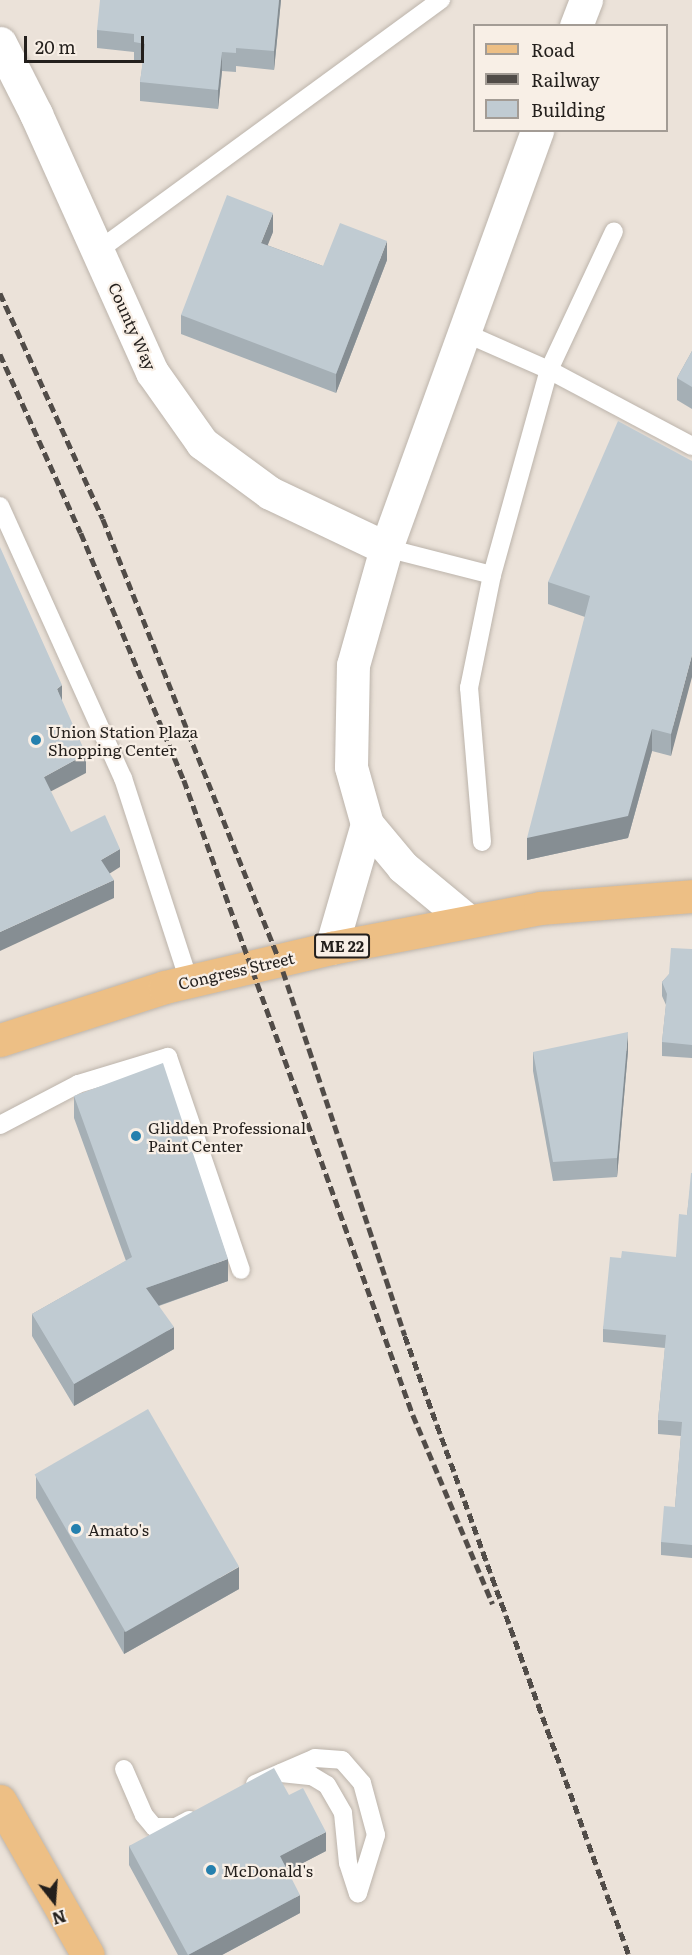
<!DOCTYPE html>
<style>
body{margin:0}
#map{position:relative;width:692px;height:1955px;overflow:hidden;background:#ebe2d9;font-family:Literata,serif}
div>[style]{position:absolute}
.roads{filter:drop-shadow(0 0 2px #bcb4ab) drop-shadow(0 0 2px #bcb4ab)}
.service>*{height:18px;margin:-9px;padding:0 9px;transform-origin:9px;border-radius:9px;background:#fff}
.minor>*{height:33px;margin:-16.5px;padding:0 16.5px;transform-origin:16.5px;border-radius:16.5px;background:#fff}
.primary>*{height:33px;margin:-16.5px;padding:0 16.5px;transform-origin:16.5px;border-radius:16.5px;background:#edbf85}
.rail>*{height:4.5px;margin-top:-2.25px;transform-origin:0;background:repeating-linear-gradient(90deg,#514c48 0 9px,transparent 0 13.5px)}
.wall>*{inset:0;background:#a5afb5}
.shaded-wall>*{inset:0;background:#868e93}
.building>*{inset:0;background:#c0cbd2;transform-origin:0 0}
.dots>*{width:16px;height:16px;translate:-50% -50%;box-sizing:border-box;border:3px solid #f8efe6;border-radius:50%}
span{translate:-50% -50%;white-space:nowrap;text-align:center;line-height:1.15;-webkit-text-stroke:4.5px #f8efe6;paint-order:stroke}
.shield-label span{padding:2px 4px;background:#f8efe6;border:2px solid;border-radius:4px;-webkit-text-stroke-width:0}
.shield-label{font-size:15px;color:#231f1c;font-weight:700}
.street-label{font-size:16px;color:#231f1c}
.poi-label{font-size:16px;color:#231f1c}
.left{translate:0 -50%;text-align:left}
.legend{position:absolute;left:473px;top:24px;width:195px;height:108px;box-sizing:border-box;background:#f8efe6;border:2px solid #a39c95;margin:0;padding:8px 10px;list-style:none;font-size:18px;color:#231f1c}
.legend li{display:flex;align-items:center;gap:12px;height:30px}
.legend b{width:30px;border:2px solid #a39c95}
.north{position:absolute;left:24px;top:1871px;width:60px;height:60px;-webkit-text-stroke:4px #f8efe6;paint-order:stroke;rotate:163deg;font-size:16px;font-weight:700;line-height:24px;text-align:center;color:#231f1c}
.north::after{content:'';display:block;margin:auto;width:21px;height:27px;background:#231f1c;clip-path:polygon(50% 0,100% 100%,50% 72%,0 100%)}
.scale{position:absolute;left:24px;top:36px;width:120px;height:27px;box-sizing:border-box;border:3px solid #231f1c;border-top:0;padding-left:8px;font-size:18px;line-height:21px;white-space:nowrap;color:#231f1c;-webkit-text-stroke:4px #f8efe6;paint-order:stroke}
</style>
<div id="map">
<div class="roads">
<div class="service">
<i style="left:99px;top:250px;width:424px;rotate:-36.2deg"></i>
<i style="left:465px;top:333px;width:92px;rotate:23.8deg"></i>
<i style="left:549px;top:370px;width:153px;rotate:-64.9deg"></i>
<i style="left:0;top:506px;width:299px;rotate:65.7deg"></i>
<i style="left:123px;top:778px;width:213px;rotate:72deg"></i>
<i style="left:386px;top:548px;width:109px;rotate:14.3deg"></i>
<i style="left:482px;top:842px;width:155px;rotate:-94.8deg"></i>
<i style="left:469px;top:688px;width:115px;rotate:-78.5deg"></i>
<i style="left:492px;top:575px;width:213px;rotate:-74.5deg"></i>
<i style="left:549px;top:370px;width:162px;rotate:28deg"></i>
<i style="left:0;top:1125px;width:88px;rotate:-27.7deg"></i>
<i style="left:78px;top:1084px;width:94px;rotate:-16.7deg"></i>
<i style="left:168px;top:1057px;width:225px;rotate:71.1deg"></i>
<i style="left:124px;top:1769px;width:50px;rotate:66.5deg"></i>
<i style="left:144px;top:1815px;width:16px;rotate:50deg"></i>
<i style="left:154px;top:1827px;width:22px"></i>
<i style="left:176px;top:1827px;width:15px;rotate:-28deg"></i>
<i style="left:281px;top:1773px;width:31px;rotate:6deg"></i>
<i style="left:312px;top:1776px;width:17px;rotate:31deg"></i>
<i style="left:327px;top:1785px;width:32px;rotate:60deg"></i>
<i style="left:343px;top:1813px;width:50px;rotate:84.3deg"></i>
<i style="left:348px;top:1863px;width:32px;rotate:72deg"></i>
<i style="left:255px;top:1784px;width:65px;rotate:-23.4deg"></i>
<i style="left:315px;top:1758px;width:27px;rotate:4deg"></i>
<i style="left:342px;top:1760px;width:30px;rotate:49deg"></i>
<i style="left:362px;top:1783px;width:54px;rotate:74.9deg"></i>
<i style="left:376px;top:1835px;width:61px;rotate:107.2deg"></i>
</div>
<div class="minor">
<i style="left:576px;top:26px;width:28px;rotate:-69deg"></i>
<i style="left:0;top:43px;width:80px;rotate:63.1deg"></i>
<i style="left:36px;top:114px;width:283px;rotate:65.8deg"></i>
<i style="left:152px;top:372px;width:87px;rotate:54.8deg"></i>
<i style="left:202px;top:443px;width:84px;rotate:36.3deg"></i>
<i style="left:270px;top:493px;width:128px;rotate:25.4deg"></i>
<i style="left:468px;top:921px;width:85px;rotate:-140.3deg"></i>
<i style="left:403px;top:867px;width:56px;rotate:-129.9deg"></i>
<i style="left:367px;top:824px;width:59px;rotate:-105.7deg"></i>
<i style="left:351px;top:767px;width:102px;rotate:-88.9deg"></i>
<i style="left:353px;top:665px;width:122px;rotate:-74.2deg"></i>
<i style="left:386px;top:548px;width:444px;rotate:-70.1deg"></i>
<i style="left:331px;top:948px;width:129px;rotate:-73.8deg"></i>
</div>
<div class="primary">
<i style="left:0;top:1040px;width:173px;rotate:-17.8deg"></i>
<i style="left:165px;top:987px;width:171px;rotate:-13.2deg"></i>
<i style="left:331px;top:948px;width:213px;rotate:-10.8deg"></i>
<i style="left:540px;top:908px;width:152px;rotate:-4.5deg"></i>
<i style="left:0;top:1801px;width:177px;rotate:60.3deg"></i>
</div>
</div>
<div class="rail">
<i style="left:0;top:293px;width:248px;rotate:65.5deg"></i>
<i style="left:103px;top:519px;width:474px;rotate:68.2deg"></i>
<i style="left:279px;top:959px;width:397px;rotate:71.5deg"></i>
<i style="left:405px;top:1336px;width:658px;rotate:70.11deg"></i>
<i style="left:0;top:354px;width:196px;rotate:65.7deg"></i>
<i style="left:81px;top:533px;width:268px;rotate:67.4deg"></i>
<i style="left:184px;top:780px;width:675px;rotate:70.17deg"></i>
<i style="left:413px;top:1415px;width:205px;rotate:67.1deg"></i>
</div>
<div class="wall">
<i style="clip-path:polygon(281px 0,274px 70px,236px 66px,236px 72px,222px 71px,218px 109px,140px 101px,140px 82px,143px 62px,134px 61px,134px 52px,97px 48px,97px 30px)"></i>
<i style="clip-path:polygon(273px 232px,267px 245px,323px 266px,387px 260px,336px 393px,181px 334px,181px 315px)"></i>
<i style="clip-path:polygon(692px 351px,692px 409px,677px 400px,677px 378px)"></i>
<i style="clip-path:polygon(692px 461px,671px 756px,652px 751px,628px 838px,527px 860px,585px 617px,548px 604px,548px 582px)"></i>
<i style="clip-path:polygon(692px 949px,692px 1058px,662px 1056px,662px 1042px,666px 1005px,662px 996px,662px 982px)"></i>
<i style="clip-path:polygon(628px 1051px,617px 1177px,553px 1181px,533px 1071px,533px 1052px)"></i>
<i style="clip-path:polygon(74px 1096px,228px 1281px,159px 1306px,174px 1349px,74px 1406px,32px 1336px,32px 1314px,126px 1261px,74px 1118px)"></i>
<i style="clip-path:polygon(692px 1173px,692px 1558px,661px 1555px,661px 1542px,675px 1507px,681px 1436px,658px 1434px,658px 1420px,665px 1348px,603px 1342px,603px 1329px,621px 1258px,676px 1257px,687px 1215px)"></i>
<i style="clip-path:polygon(36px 1476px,239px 1589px,124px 1654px,36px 1498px)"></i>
<i style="clip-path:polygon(289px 1795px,326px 1851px,287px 1871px,300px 1913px,222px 1955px,178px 1955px,129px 1865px,129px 1846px)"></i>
</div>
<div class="shaded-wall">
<i style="clip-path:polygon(279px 0,281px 0,274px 70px,274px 51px)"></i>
<i style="clip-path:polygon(222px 52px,222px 71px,218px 109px,218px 90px)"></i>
<i style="clip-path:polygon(273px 213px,273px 232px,261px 262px,261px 243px)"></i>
<i style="clip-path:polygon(387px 241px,387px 260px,336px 393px,336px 374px)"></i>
<i style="clip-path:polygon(692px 655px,692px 677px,671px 756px,671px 734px)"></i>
<i style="clip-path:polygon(62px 685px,62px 704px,57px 689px)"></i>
<i style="clip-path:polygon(652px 729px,652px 751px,628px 838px,527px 860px,527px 838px)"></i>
<i style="clip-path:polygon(86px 754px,86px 773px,44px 795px,44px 777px)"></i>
<i style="clip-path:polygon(120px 849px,120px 867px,101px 879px,101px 860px)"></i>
<i style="clip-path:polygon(114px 880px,114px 898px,0 951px,0 932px)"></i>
<i style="clip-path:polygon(628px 1032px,628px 1051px,617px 1177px,617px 1158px)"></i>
<i style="clip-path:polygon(228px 1259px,228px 1281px,146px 1310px,146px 1288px)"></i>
<i style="clip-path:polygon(174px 1327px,174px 1349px,74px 1406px,74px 1384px)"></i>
<i style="clip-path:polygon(239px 1567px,239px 1589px,124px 1654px,124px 1632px)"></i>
<i style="clip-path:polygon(326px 1832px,326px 1851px,280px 1875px,280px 1856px)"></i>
<i style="clip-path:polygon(300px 1895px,300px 1913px,222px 1955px,188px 1955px)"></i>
</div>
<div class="building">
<i style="clip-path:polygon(100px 0,279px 0,274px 51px,236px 48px,236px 53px,222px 52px,218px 90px,140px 82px,145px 44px,134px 42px,134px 34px,97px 30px)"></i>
<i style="clip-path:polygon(227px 195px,273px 213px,261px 243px,323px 266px,340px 223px,387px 241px,336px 374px,181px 315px)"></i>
<i style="clip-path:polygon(692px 351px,692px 387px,677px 378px)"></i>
<i style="clip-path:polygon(618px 421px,692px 461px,692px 655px,671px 734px,652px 729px,628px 816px,527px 838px,590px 596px,548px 582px)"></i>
<i style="clip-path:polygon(0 547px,62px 685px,57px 689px,86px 754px,44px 777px,71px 832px,105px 815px,120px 849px,101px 860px,114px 880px,0 932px)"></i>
<i style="clip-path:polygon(671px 948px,692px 949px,692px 1045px,662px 1042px,667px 994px,662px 982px,669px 974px)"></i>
<i style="clip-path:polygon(628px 1032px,617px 1158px,553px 1162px,533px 1052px)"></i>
<i style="clip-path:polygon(163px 1063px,228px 1259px,146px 1288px,174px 1327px,74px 1384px,32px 1314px,132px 1257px,74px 1096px)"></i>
<i style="clip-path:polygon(691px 1173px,692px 1173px,692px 1545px,661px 1542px,664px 1506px,675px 1507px,682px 1422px,658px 1420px,666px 1335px,603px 1329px,610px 1257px,621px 1258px,622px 1251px,676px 1257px,679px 1214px,687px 1215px)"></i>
<i style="left:148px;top:1409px;width:182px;height:131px;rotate:60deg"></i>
<i style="clip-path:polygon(274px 1768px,289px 1795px,303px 1788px,326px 1832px,280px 1856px,300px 1895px,188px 1955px,129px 1846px)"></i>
</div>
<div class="dots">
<i style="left:36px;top:740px;background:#2580ae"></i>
<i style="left:136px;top:1136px;background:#2580ae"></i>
<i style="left:76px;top:1529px;background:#2580ae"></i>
<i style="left:211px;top:1870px;background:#2580ae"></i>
</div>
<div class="shield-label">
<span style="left:342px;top:946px">ME 22</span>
</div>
<div class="street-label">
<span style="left:133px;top:326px;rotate:66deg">County Way</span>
<span style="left:236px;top:970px;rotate:-13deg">Congress Street</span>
</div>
<div class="poi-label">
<span class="left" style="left:48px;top:740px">Union Station Plaza<br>Shopping Center</span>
<span class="left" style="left:148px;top:1136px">Glidden Professional<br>Paint Center</span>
<span class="left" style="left:88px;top:1529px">Amato's</span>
<span class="left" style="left:223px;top:1870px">McDonald's</span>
</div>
<ul class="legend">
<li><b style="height:8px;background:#edbf85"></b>Road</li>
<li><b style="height:8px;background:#514c48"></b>Railway</li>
<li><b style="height:16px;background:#c0cbd2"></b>Building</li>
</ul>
<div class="north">N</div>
<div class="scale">20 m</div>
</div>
